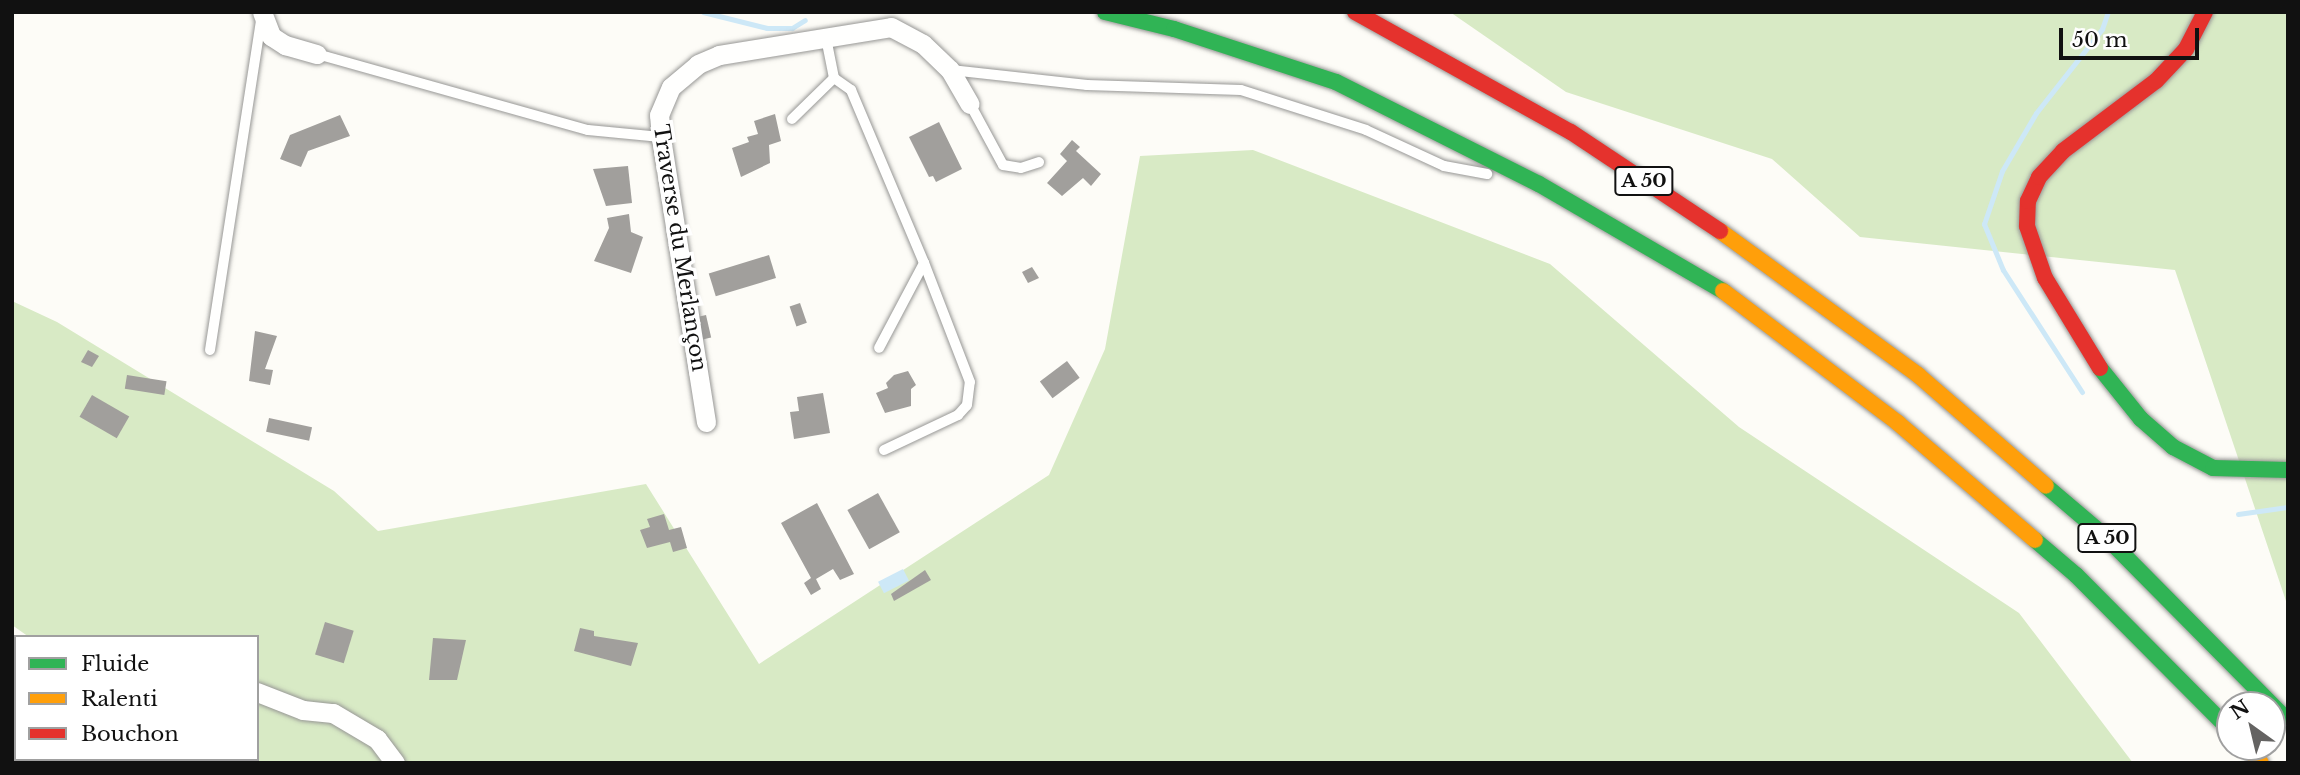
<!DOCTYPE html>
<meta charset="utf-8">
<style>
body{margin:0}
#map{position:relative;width:2300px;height:775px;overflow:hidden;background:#fdfcf7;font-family:"Libre Baskerville",serif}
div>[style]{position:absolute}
.forest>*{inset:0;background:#d8eac5}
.water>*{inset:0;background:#cde8f7;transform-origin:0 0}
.stream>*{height:5px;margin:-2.5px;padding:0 2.5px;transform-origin:2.5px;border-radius:2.5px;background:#cde8f7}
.building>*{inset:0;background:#a19f9c;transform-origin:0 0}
.roads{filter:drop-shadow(0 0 2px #979795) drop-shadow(0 0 2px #979795)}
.lane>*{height:10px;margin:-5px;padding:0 5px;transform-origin:5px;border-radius:5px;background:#fffffe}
.street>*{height:19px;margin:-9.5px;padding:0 9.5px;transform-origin:9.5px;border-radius:9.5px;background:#fffffe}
.fast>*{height:16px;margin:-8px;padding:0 8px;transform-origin:8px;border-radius:8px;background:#30b455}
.slow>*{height:16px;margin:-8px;padding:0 8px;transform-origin:8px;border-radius:8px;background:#ff9f0a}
.jam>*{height:16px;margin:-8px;padding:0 8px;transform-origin:8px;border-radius:8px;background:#e5322d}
span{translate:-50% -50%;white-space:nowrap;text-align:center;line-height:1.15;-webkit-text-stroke:7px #fff;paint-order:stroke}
.shield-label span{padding:2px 5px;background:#fff;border:2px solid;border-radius:5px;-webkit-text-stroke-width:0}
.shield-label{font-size:19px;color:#111;font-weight:700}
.street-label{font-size:21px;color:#111}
.frame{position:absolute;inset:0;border:14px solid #111;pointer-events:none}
.legend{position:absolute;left:14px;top:635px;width:245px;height:126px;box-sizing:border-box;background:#fff;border:2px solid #a0a0a0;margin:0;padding:9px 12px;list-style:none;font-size:21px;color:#111}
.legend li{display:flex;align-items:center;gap:14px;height:35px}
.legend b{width:35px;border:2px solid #a0a0a0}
.north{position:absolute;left:2216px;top:691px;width:70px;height:70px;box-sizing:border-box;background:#fff;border:2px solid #a0a0a0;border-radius:50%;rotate:326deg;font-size:19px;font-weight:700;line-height:28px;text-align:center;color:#111}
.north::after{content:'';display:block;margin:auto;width:24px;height:32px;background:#646362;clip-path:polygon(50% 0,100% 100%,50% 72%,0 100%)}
.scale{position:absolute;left:2059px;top:28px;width:140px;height:32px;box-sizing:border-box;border:4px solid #111;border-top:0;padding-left:9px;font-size:21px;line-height:24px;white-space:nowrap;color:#111;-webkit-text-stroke:5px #fff;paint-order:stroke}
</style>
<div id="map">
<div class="forest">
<i style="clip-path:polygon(1450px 12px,2288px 12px,2288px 607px,2175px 270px,1860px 237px,1772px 159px,1566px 92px)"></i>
<i style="clip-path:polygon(1253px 150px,1550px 264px,1739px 427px,2019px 613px,2133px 763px,191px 763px,188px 759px,257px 759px,257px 637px,29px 637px,12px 625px,12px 301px,57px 322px,334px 491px,378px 531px,646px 484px,759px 664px,1049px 475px,1105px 349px,1140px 156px)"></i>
</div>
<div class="water">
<i style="left:903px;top:569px;width:13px;height:28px;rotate:63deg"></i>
</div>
<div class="stream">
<i style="left:703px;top:12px;width:66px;rotate:14deg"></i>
<i style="left:767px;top:28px;width:25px"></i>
<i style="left:792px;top:28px;width:15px;rotate:-32deg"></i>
<i style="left:2082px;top:392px;width:145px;rotate:-122.9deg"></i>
<i style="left:2003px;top:270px;width:50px;rotate:-112.4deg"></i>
<i style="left:1984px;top:224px;width:56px;rotate:-71.2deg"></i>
<i style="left:2002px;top:171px;width:67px;rotate:-59.6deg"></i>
<i style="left:2036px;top:113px;width:107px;rotate:-51.8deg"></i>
<i style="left:2102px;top:29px;width:18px;rotate:-71deg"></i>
<i style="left:2238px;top:514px;width:50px;rotate:-8deg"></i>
</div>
<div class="building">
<i style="clip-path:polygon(775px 114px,781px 141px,769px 145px,770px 163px,741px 177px,732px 148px,749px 142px,747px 137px,758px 134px,754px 121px)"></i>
<i style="clip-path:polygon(340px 115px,350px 136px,308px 151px,301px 167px,280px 159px,290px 135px)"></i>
<i style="clip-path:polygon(939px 122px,962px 169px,936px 182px,933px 176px,929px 177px,909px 137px)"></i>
<i style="clip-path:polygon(1072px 140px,1080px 147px,1076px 151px,1101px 174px,1091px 186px,1083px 178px,1062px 196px,1047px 183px,1067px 161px,1060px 154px)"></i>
<i style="clip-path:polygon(628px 166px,632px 203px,606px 206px,593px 169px)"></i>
<i style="clip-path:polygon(629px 214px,631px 232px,643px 237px,631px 273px,594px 261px,609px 228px,607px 218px)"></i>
<i style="left:769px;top:255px;width:24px;height:63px;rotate:73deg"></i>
<i style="clip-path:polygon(1032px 267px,1039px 278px,1028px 283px,1022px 272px)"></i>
<i style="left:800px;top:303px;width:21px;height:11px;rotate:71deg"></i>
<i style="left:706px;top:315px;width:23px;height:11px;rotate:77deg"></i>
<i style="clip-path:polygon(255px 331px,277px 336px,265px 369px,273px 370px,270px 385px,249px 381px)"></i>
<i style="clip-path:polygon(88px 350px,99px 356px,92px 367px,81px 362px)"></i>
<i style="left:1067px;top:361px;width:21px;height:34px;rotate:53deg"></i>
<i style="clip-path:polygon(908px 371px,916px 385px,911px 389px,911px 406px,885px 413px,876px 393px,888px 388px,886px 383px,894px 375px)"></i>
<i style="left:127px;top:375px;width:40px;height:14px;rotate:9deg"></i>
<i style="clip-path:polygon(823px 393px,830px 433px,794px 439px,790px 412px,799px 411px,797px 397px)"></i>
<i style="left:92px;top:395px;width:43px;height:25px;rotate:30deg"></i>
<i style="left:269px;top:418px;width:44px;height:14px;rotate:12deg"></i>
<i style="left:878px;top:493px;width:45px;height:35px;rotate:61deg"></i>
<i style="clip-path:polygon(817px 503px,854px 574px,840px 580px,833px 569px,816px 579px,821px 589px,811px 595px,804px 583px,811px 578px,781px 523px)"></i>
<i style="clip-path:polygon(664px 514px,669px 530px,681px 527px,687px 548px,673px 552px,670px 542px,647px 548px,640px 530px,650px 527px,647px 519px)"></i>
<i style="clip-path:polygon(925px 570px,931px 580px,894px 601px,891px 594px)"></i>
<i style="left:325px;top:622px;width:30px;height:34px;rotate:17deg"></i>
<i style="clip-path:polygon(580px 628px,594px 631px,594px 636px,638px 643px,631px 666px,574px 651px)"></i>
<i style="clip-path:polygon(433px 638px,466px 640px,457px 680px,429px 680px)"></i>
<i style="clip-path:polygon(104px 759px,136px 759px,103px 763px)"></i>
</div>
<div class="roads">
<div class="lane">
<i style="left:317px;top:54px;width:281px;rotate:15.7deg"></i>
<i style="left:588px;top:130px;width:73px;rotate:5.5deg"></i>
<i style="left:951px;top:70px;width:137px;rotate:6.3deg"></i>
<i style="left:1087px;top:85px;width:154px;rotate:1.9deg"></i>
<i style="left:1241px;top:90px;width:131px;rotate:17.7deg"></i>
<i style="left:1366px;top:130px;width:86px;rotate:24.8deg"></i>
<i style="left:1444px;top:166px;width:44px;rotate:10.5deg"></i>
<i style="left:834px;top:78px;width:21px;rotate:35deg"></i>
<i style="left:851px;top:90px;width:188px;rotate:67.1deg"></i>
<i style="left:924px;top:263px;width:96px;rotate:117.9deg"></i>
<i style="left:970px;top:104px;width:69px;rotate:61.6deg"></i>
<i style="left:1003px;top:165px;width:18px;rotate:9deg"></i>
<i style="left:1021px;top:168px;width:19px;rotate:-18deg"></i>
<i style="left:792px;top:119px;width:59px;rotate:-44.3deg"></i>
<i style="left:834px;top:78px;width:41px;rotate:-101.3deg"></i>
<i style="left:210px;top:350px;width:332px;rotate:-81.2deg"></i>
<i style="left:884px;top:450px;width:82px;rotate:-25.3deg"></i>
<i style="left:958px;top:415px;width:13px;rotate:-48deg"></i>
<i style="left:967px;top:405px;width:23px;rotate:-83deg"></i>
<i style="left:970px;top:382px;width:128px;rotate:-111.1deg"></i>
</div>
<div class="street">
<i style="left:262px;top:12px;width:26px;rotate:69deg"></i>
<i style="left:271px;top:36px;width:17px;rotate:33deg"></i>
<i style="left:285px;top:45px;width:33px;rotate:16deg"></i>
<i style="left:706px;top:422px;width:289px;rotate:-99deg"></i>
<i style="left:661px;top:137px;width:22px;rotate:-95deg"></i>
<i style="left:659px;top:115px;width:30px;rotate:-67deg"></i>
<i style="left:671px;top:87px;width:35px;rotate:-40deg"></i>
<i style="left:698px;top:64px;width:23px;rotate:-23deg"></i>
<i style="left:719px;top:55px;width:174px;rotate:-9.2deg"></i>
<i style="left:891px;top:27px;width:36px;rotate:28deg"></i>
<i style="left:923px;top:44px;width:37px;rotate:44deg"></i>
<i style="left:950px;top:70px;width:39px;rotate:60deg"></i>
<i style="left:257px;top:692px;width:49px;rotate:21.4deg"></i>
<i style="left:303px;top:710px;width:30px;rotate:6deg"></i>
<i style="left:333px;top:713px;width:51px;rotate:30.6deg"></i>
<i style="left:377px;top:739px;width:30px;rotate:53deg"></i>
<i style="left:184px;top:763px;width:4px;rotate:-76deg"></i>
</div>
<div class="fast">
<i style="left:1105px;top:12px;width:71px;rotate:13.8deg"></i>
<i style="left:1174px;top:29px;width:170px;rotate:18.1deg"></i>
<i style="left:1336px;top:82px;width:227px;rotate:26.7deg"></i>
<i style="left:1539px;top:184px;width:213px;rotate:30.2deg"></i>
<i style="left:2100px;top:368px;width:65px;rotate:51.2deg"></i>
<i style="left:2141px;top:419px;width:43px;rotate:41.2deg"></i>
<i style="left:2173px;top:447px;width:45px;rotate:27.7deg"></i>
<i style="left:2213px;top:468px;width:75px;rotate:1.5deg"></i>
<i style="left:2046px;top:486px;width:80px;rotate:40.4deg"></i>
<i style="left:2107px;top:538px;width:257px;rotate:45.3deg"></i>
<i style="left:2035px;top:540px;width:54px;rotate:40.5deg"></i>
<i style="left:2076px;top:575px;width:218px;rotate:45.2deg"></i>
</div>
<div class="slow">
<i style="left:1720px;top:231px;width:245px;rotate:36deg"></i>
<i style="left:1918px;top:375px;width:169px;rotate:40.9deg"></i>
<i style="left:1723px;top:291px;width:219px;rotate:37deg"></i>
<i style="left:1898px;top:423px;width:180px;rotate:40.5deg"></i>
<i style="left:2247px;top:747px;width:21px;rotate:49deg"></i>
</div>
<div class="jam">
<i style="left:1355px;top:12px;width:247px;rotate:29.1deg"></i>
<i style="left:1571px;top:132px;width:179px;rotate:33.6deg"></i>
<i style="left:2100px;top:368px;width:105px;rotate:-121.4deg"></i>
<i style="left:2045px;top:278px;width:55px;rotate:-109.1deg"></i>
<i style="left:2027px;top:226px;width:25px;rotate:-88deg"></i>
<i style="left:2028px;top:201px;width:26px;rotate:-65deg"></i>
<i style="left:2039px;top:177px;width:35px;rotate:-47deg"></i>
<i style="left:2063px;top:151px;width:116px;rotate:-37deg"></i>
<i style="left:2156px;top:81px;width:44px;rotate:-46.8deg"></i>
<i style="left:2186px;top:49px;width:42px;rotate:-62.8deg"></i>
</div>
</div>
<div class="shield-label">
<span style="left:1644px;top:181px">A 50</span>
<span style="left:2107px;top:538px">A 50</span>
</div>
<div class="street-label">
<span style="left:680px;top:248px;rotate:81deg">Traverse du Merlançon</span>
</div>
<div class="frame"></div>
<ul class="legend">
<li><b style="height:9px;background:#30b455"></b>Fluide</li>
<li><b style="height:9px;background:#ff9f0a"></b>Ralenti</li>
<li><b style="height:9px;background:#e5322d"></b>Bouchon</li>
</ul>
<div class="north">N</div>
<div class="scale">50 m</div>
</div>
